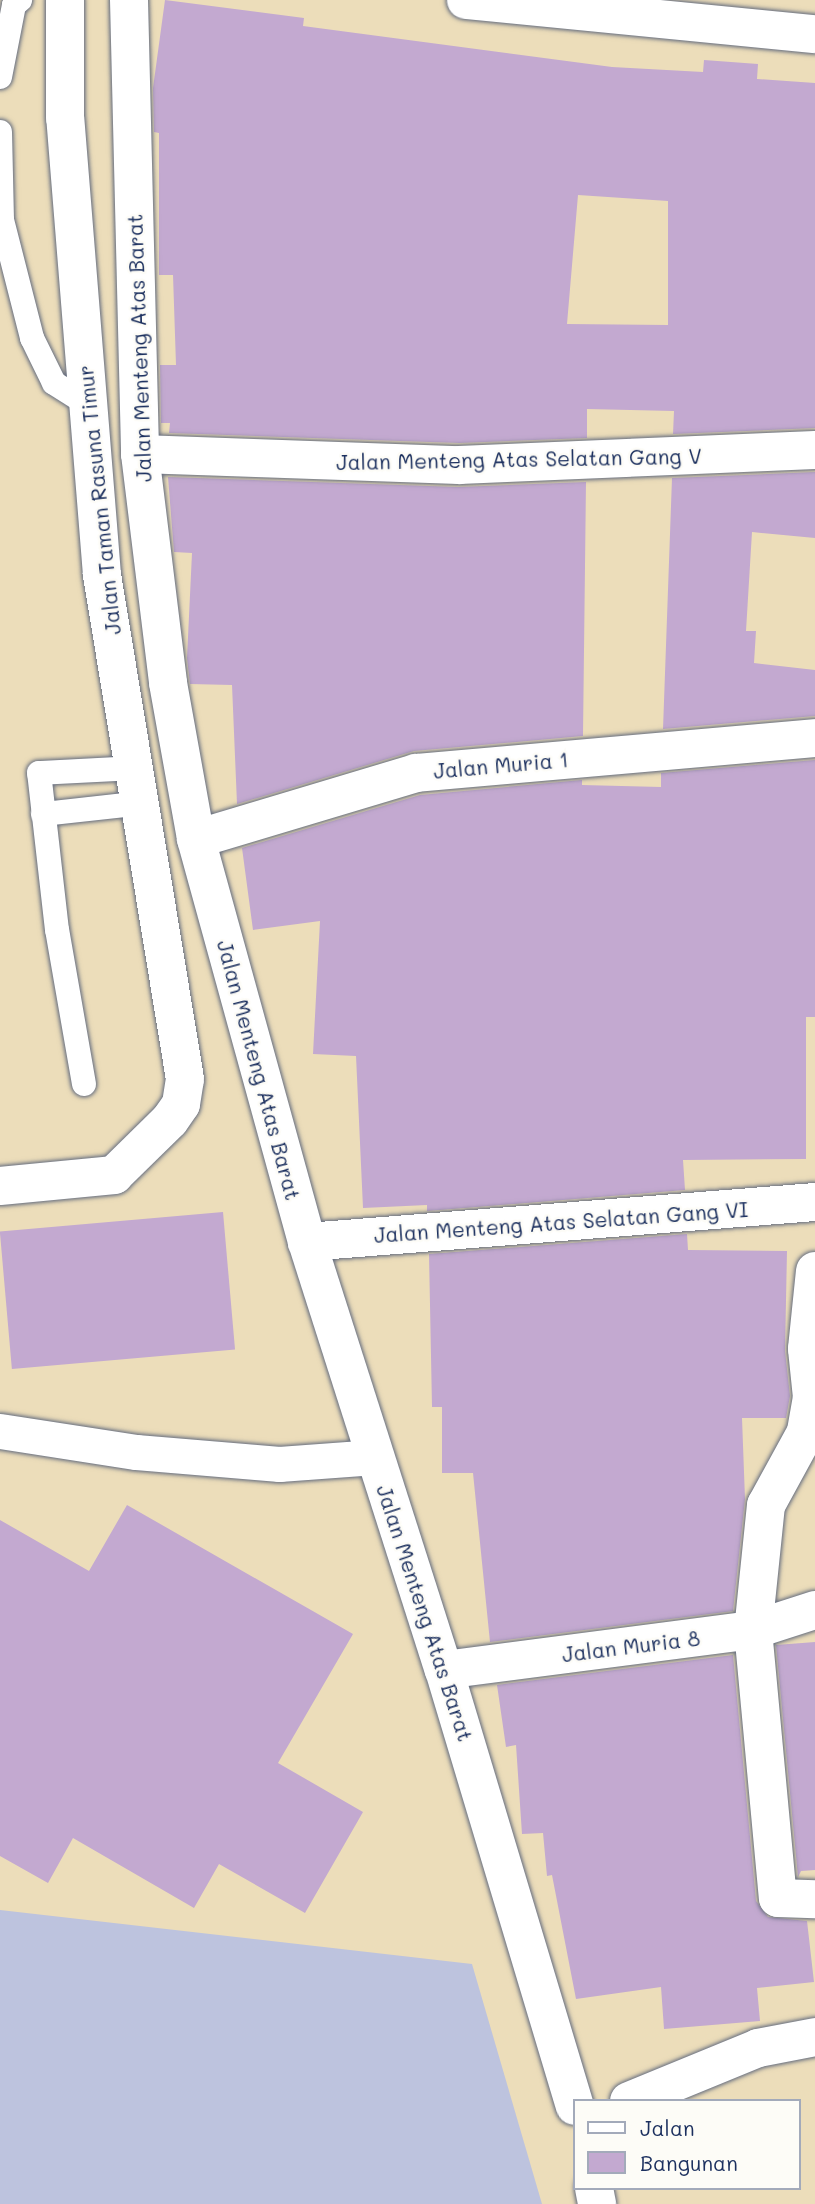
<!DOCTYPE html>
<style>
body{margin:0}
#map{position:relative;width:815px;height:2204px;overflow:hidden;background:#ecddba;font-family:Mali,sans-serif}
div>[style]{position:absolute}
.industrial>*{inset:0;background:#bdc3de}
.building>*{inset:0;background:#c3a9d0;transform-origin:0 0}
.roads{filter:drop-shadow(0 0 2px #646c7e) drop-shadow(0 0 2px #646c7e)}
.service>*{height:24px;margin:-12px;padding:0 12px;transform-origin:12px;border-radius:12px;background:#fff}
.pedestrian>*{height:35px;margin:-17.5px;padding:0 17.5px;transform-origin:17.5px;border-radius:17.5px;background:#fff}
.minor>*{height:38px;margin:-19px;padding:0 19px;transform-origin:19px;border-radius:19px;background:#fff}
.tertiary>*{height:38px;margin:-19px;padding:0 19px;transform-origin:19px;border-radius:19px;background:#fff}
span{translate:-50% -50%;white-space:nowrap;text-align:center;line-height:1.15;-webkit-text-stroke:5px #fdfcf7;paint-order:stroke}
.street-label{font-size:21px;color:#1b2f5e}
.legend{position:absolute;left:573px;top:2099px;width:228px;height:91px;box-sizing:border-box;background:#fdfcf7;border:2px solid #a3aaba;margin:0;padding:9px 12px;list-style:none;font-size:21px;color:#1b2f5e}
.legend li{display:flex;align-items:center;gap:14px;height:35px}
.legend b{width:35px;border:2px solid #a3aaba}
</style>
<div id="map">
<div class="industrial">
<i style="clip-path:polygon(0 1910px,472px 1964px,542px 2204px,0 2204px)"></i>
</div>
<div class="building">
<i style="clip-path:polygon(evenodd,165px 0,304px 18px,303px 26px,612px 67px,703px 72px,704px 60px,758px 64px,757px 79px,815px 83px,815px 428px,673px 434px,674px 411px,587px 409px,587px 438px,459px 443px,169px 433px,170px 423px,161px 423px,160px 365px,176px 365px,173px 275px,159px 275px,159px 133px,154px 132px,153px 88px,165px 0,578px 195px,668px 201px,668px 325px,567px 324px,578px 195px)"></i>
<i style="clip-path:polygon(815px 472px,815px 538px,752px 532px,746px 631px,756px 631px,754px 663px,815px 670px,815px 716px,663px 729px,672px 478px)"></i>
<i style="clip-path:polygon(168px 477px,458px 487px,586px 482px,583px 736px,414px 751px,237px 804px,232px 685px,190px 684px,187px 658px,192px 553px,174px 552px)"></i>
<i style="clip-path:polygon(815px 760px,815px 1017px,806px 1017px,806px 1159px,683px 1160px,685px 1190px,427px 1211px,427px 1205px,363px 1208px,356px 1056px,313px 1054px,320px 921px,253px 930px,242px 848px,420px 795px,582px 780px,582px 785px,661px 787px,661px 773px)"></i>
<i style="left:223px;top:1212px;width:138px;height:224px;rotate:85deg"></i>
<i style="clip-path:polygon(687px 1234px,688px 1250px,787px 1251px,785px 1351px,790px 1396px,786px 1418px,742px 1418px,745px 1499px,733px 1611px,490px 1642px,473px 1473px,442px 1473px,442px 1407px,432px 1407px,429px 1254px)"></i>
<i style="clip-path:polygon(127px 1505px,353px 1634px,278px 1763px,363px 1812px,305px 1913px,219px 1864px,194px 1908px,73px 1838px,48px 1883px,0 1856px,0 1520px,89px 1571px)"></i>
<i style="clip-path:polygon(815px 1642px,815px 1870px,801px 1871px,798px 1877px,776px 1645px)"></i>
<i style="clip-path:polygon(733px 1655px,756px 1901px,768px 1917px,807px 1921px,814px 1982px,757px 1988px,760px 2021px,664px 2029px,661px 1987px,576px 1999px,552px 1875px,547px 1876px,543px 1833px,522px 1834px,516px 1745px,506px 1747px,497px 1685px)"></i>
</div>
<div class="roads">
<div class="service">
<i style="left:0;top:77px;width:73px;rotate:-79deg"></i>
<i style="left:14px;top:5px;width:8px;rotate:-40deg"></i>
<i style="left:0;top:132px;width:88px;rotate:88.7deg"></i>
<i style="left:2px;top:220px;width:122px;rotate:75.7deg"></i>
<i style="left:32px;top:338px;width:50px;rotate:63.9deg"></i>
<i style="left:54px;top:383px;width:41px;rotate:32.2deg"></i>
<i style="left:43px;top:814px;width:100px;rotate:-6.3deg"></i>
<i style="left:84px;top:1084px;width:156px;rotate:-99.9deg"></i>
<i style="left:57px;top:930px;width:158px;rotate:-96.5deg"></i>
<i style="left:39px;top:773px;width:95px;rotate:-3deg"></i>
</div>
<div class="pedestrian">
<i style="left:0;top:1431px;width:138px;rotate:8.8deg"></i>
<i style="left:136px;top:1452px;width:144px;rotate:4.8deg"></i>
<i style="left:279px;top:1464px;width:96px;rotate:-4.2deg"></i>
</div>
<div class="minor">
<i style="left:466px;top:0;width:351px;rotate:5.6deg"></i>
<i style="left:140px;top:454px;width:319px;rotate:2deg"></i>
<i style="left:459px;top:465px;width:356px;rotate:-2.4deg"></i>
<i style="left:196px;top:839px;width:230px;rotate:-16.7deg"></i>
<i style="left:416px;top:773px;width:401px;rotate:-5deg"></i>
<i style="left:0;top:1186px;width:115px;rotate:-5.5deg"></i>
<i style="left:114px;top:1175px;width:78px;rotate:-44.5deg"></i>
<i style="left:170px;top:1120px;width:19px;rotate:-55deg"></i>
<i style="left:181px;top:1104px;width:25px;rotate:-81deg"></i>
<i style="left:185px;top:1079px;width:511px;rotate:-99.35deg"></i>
<i style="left:102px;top:575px;width:458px;rotate:-94.6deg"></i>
<i style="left:65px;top:118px;width:118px;rotate:-90deg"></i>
<i style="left:307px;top:1242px;width:510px;rotate:-4.5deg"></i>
<i style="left:815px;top:1271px;width:78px;rotate:95.9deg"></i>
<i style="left:807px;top:1349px;width:48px;rotate:84.1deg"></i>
<i style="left:812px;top:1397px;width:36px;rotate:100deg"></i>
<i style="left:806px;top:1432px;width:83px;rotate:118.7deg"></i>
<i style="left:766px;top:1505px;width:126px;rotate:95.9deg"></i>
<i style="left:753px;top:1630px;width:269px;rotate:84.7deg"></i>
<i style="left:778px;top:1898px;width:37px;rotate:2deg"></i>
<i style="left:444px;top:1670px;width:312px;rotate:-7.4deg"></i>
<i style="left:753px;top:1630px;width:65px;rotate:-17.9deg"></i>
<i style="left:629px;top:2101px;width:139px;rotate:-22.3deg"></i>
<i style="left:758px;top:2048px;width:58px;rotate:-10.9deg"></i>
</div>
<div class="tertiary">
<i style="left:129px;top:0;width:454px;rotate:88.6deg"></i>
<i style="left:140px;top:454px;width:231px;rotate:83deg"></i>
<i style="left:168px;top:683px;width:158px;rotate:79.8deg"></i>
<i style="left:196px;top:839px;width:418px;rotate:74.6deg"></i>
<i style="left:307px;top:1242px;width:449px;rotate:72.3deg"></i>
<i style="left:444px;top:1670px;width:455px;rotate:73.3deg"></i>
<i style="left:594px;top:2188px;width:16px;rotate:79deg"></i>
</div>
</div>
<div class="street-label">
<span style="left:139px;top:348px;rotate:-92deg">Jalan Menteng Atas Barat</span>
<span style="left:519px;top:459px;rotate:-1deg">Jalan Menteng Atas Selatan Gang V</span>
<span style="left:99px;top:500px;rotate:-96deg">Jalan Taman Rasuna Timur</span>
<span style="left:501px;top:765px;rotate:-5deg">Jalan Muria 1</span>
<span style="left:259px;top:1070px;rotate:75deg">Jalan Menteng Atas Barat</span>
<span style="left:561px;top:1222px;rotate:-4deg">Jalan Menteng Atas Selatan Gang VI</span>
<span style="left:425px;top:1613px;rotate:72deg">Jalan Menteng Atas Barat</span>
<span style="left:631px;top:1646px;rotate:-7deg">Jalan Muria 8</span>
</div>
<ul class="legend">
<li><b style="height:9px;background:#fff"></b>Jalan</li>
<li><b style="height:19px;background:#c3a9d0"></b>Bangunan</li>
</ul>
</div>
